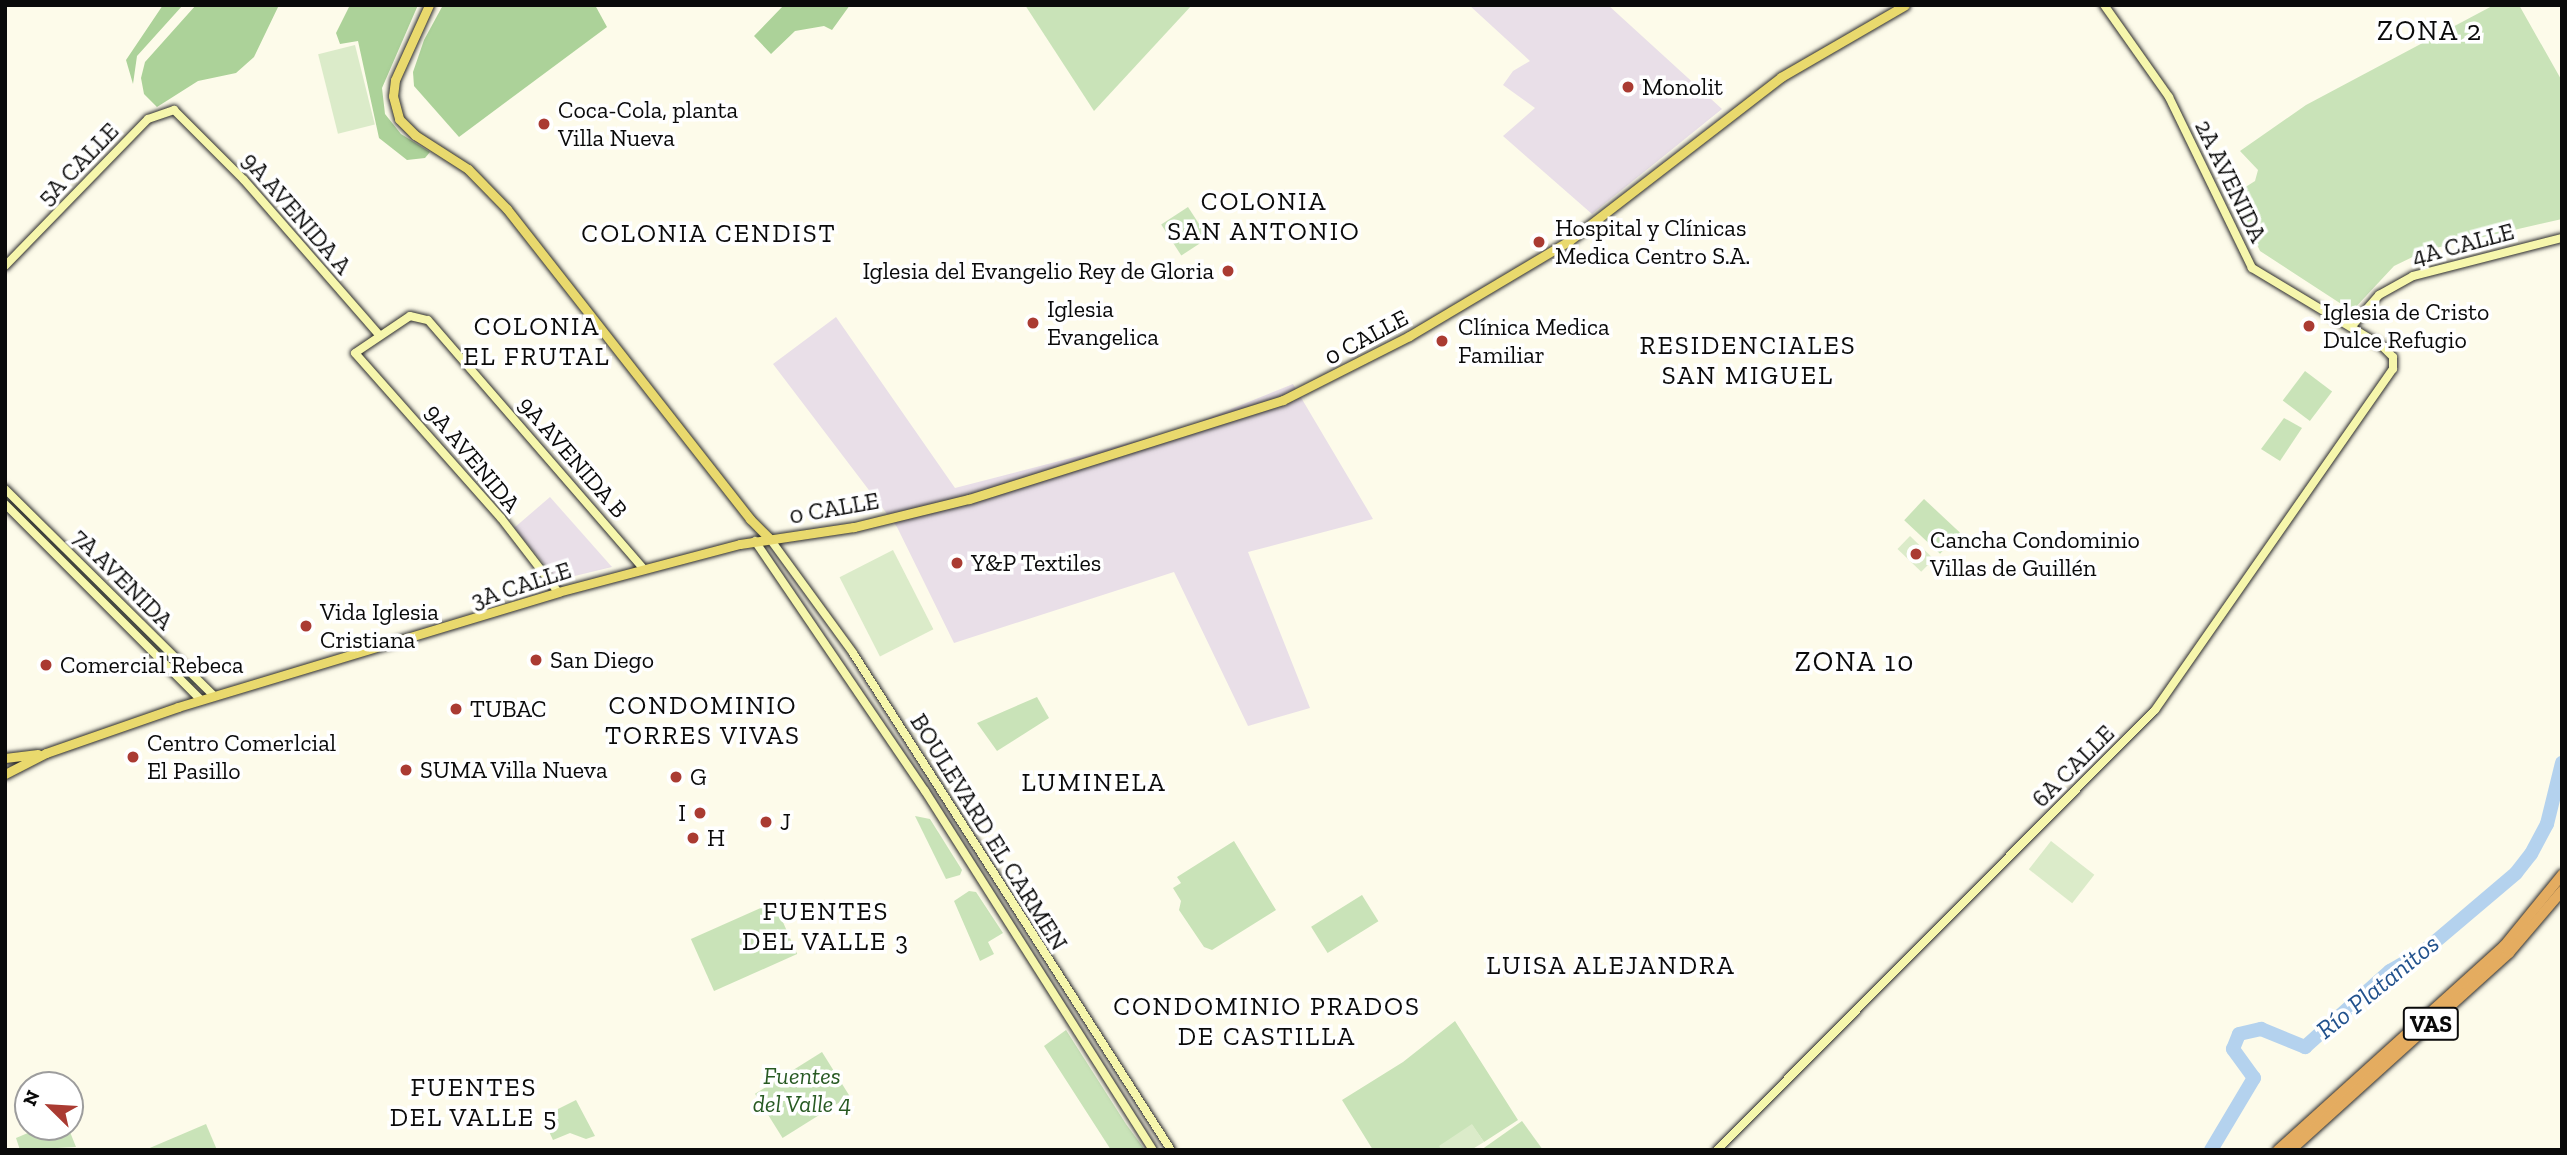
<!DOCTYPE html>
<meta charset="utf-8">
<style>
body{margin:0}
#map{position:relative;width:2567px;height:1155px;overflow:hidden;background:#fdfbea;font-family:"Zilla Slab",serif}
div>[style]{position:absolute}
.industrial>*{inset:0;background:#e9dfe8}
.green>*{inset:0;background:#c9e3b8;transform-origin:0 0}
.forest>*{inset:0;background:#acd299}
.pitch>*{inset:0;background:#dbebc9;transform-origin:0 0}
.river>*{height:14px;margin:-7px;padding:0 7px;transform-origin:7px;border-radius:7px;background:#b4d2ee}
.roads{filter:drop-shadow(0 0 2px #2c2c2c) drop-shadow(0 0 2px #2c2c2c)}
.secondary>*{height:8px;margin:-4px;padding:0 4px;transform-origin:4px;border-radius:4px;background:#f6f6ac}
.primary>*{height:9px;margin:-4.5px;padding:0 4.5px;transform-origin:4.5px;border-radius:4.5px;background:#e9d96d}
.highway>*{height:10px;margin:-5px;padding:0 5px;transform-origin:5px;border-radius:5px;background:#e4ac60}
.dots>*{width:19px;height:19px;translate:-50% -50%;box-sizing:border-box;border:4px solid #fff;border-radius:50%}
span{translate:-50% -50%;white-space:nowrap;text-align:center;line-height:1.15;-webkit-text-stroke:7px #fff;paint-order:stroke}
.shield-label span{padding:2px 5px;background:#fff;border:2px solid;border-radius:5px;-webkit-text-stroke-width:0}
.shield-label{font-size:23px;color:#0a0a0a;font-weight:700}
.poi-label{font-size:24px;color:#0a0a0a}
.left{translate:0 -50%;text-align:left}
.right{translate:-100% -50%;text-align:right}
.street-label{font-size:24px;color:#0a0a0a}
.park-label{font-size:24px;color:#285a23;font-style:italic}
.neighbourhood-label{font-size:26px;color:#0a0a0a;letter-spacing:2px}
.water-label{font-size:26px;color:#22528d;font-style:italic}
.quarter-label{font-size:28px;color:#0a0a0a;letter-spacing:2px}
.frame{position:absolute;inset:0;border:7px solid #0a0a0a;pointer-events:none}
.north{position:absolute;left:14px;top:1071px;width:70px;height:70px;box-sizing:border-box;background:#fff;border:2px solid #9d9d9d;border-radius:50%;rotate:294deg;font-size:19px;font-weight:700;line-height:28px;text-align:center;color:#0a0a0a}
.north::after{content:'';display:block;margin:auto;width:24px;height:32px;background:#aa3b32;clip-path:polygon(50% 0,100% 100%,50% 72%,0 100%)}
</style>
<div id="map">
<div class="industrial">
<i style="clip-path:polygon(1469px 5px,1608px 5px,1722px 109px,1592px 214px,1503px 136px,1535px 108px,1503px 85px,1513px 71px,1530px 61px)"></i>
<i style="clip-path:polygon(836px 317px,955px 488px,1179px 430px,1293px 384px,1373px 519px,1248px 552px,1310px 708px,1248px 726px,1174px 572px,954px 643px,897px 527px,773px 364px)"></i>
<i style="clip-path:polygon(550px 497px,612px 567px,558px 580px,514px 528px)"></i>
</div>
<div class="green">
<i style="clip-path:polygon(1025px 5px,1192px 5px,1094px 111px)"></i>
<i style="clip-path:polygon(2494px 5px,2519px 5px,2562px 81px,2562px 219px,2427px 250px,2394px 266px,2352px 311px,2260px 251px,2233px 195px,2255px 181px,2258px 170px,2240px 151px,2306px 105px)"></i>
<i style="left:1188px;top:207px;width:37px;height:32px;rotate:57deg"></i>
<i style="left:2305px;top:371px;width:34px;height:37px;rotate:37deg"></i>
<i style="clip-path:polygon(2284px 418px,2302px 428px,2280px 461px,2261px 449px)"></i>
<i style="clip-path:polygon(5px 489px,48px 532px,44px 542px,56px 540px,201px 683px,189px 686px,5px 504px)"></i>
<i style="left:1924px;top:499px;width:49px;height:29px;rotate:43deg"></i>
<i style="clip-path:polygon(1037px 697px,1049px 718px,997px 751px,977px 723px)"></i>
<i style="clip-path:polygon(915px 816px,930px 819px,962px 870px,960px 875px,946px 879px)"></i>
<i style="clip-path:polygon(1234px 841px,1276px 910px,1212px 950px,1204px 947px,1179px 910px,1181px 901px,1173px 888px,1181px 883px,1177px 877px)"></i>
<i style="clip-path:polygon(969px 891px,976px 892px,1003px 933px,988px 942px,994px 954px,980px 961px,954px 901px)"></i>
<i style="left:1362px;top:895px;width:31px;height:60px;rotate:58deg"></i>
<i style="left:774px;top:902px;width:57px;height:91px;rotate:66deg"></i>
<i style="clip-path:polygon(1455px 1021px,1518px 1120px,1484px 1142px,1472px 1125px,1440px 1146px,1442px 1150px,1373px 1150px,1342px 1100px,1403px 1062px)"></i>
<i style="clip-path:polygon(1066px 1030px,1126px 1124px,1145px 1150px,1111px 1150px,1044px 1046px)"></i>
<i style="left:822px;top:1052px;width:52px;height:79px;rotate:58deg"></i>
<i style="clip-path:polygon(576px 1100px,595px 1136px,586px 1139px,570px 1133px,553px 1140px,542px 1117px)"></i>
<i style="clip-path:polygon(1522px 1121px,1543px 1150px,1481px 1150px)"></i>
<i style="clip-path:polygon(206px 1124px,217px 1150px,145px 1150px)"></i>
<i style="clip-path:polygon(42px 1127px,68px 1127px,76px 1147px,20px 1150px,16px 1138px)"></i>
</div>
<div class="forest">
<i style="clip-path:polygon(163px 5px,183px 5px,137px 56px,133px 84px,126px 60px)"></i>
<i style="clip-path:polygon(196px 5px,279px 5px,254px 57px,236px 73px,198px 81px,157px 107px,144px 94px,141px 78px,145px 62px)"></i>
<i style="clip-path:polygon(350px 5px,418px 5px,382px 88px,385px 114px,401px 134px,430px 152px,425px 158px,407px 160px,379px 138px,358px 41px,340px 44px,336px 33px)"></i>
<i style="clip-path:polygon(443px 5px,595px 5px,607px 27px,459px 137px,414px 86px,413px 72px,424px 40px)"></i>
<i style="clip-path:polygon(850px 5px,832px 30px,824px 26px,795px 31px,771px 54px,754px 36px,783px 6px)"></i>
</div>
<div class="pitch">
<i style="left:355px;top:45px;width:82px;height:38px;rotate:76deg"></i>
<i style="left:1910px;top:536px;width:33px;height:18px;rotate:44deg"></i>
<i style="left:893px;top:550px;width:89px;height:60px;rotate:63deg"></i>
<i style="left:2051px;top:841px;width:55px;height:36px;rotate:38deg"></i>
<i style="clip-path:polygon(1472px 1124px,1484px 1142px,1471px 1150px,1442px 1150px,1439px 1146px)"></i>
</div>
<div class="river">
<i style="left:2211px;top:1150px;width:84px;rotate:-59.2deg"></i>
<i style="left:2254px;top:1078px;width:36px;rotate:-126deg"></i>
<i style="left:2233px;top:1049px;width:16px;rotate:-68deg"></i>
<i style="left:2239px;top:1034px;width:23px;rotate:-13deg"></i>
<i style="left:2261px;top:1029px;width:48px;rotate:22.2deg"></i>
<i style="left:2305px;top:1047px;width:114px;rotate:-41.8deg"></i>
<i style="left:2390px;top:971px;width:38px;rotate:-30deg"></i>
<i style="left:2423px;top:952px;width:122px;rotate:-40.3deg"></i>
<i style="left:2516px;top:873px;width:24px;rotate:-52deg"></i>
<i style="left:2531px;top:854px;width:34px;rotate:-62deg"></i>
<i style="left:2547px;top:824px;width:63px;rotate:-76.2deg"></i>
</div>
<div class="roads">
<div class="secondary">
<i style="left:5px;top:266px;width:205px;rotate:-45.8deg"></i>
<i style="left:148px;top:119px;width:28px;rotate:-19deg"></i>
<i style="left:174px;top:110px;width:99px;rotate:45deg"></i>
<i style="left:244px;top:180px;width:206px;rotate:48.9deg"></i>
<i style="left:2351px;top:327px;width:43px;rotate:-48.8deg"></i>
<i style="left:2379px;top:295px;width:39px;rotate:-29deg"></i>
<i style="left:2413px;top:276px;width:154px;rotate:-14.3deg"></i>
<i style="left:5px;top:489px;width:294px;rotate:44.7deg"></i>
<i style="left:5px;top:504px;width:277px;rotate:45deg"></i>
<i style="left:770px;top:539px;width:141px;rotate:53.9deg"></i>
<i style="left:853px;top:653px;width:590px;rotate:57.39deg"></i>
<i style="left:755px;top:541px;width:302px;rotate:55.8deg"></i>
<i style="left:925px;top:791px;width:425px;rotate:57.6deg"></i>
<i style="left:558px;top:592px;width:93px;rotate:-127.6deg"></i>
<i style="left:501px;top:518px;width:220px;rotate:-131.5deg"></i>
<i style="left:355px;top:353px;width:66px;rotate:-33.9deg"></i>
<i style="left:410px;top:316px;width:18px;rotate:13deg"></i>
<i style="left:428px;top:320px;width:327px;rotate:49.1deg"></i>
<i style="left:1717px;top:1150px;width:621px;rotate:-45.13deg"></i>
<i style="left:2155px;top:710px;width:416px;rotate:-55.1deg"></i>
<i style="left:2393px;top:369px;width:12px;rotate:-90deg"></i>
<i style="left:2393px;top:357px;width:16px;rotate:-135deg"></i>
<i style="left:2382px;top:346px;width:152px;rotate:-149deg"></i>
<i style="left:2252px;top:268px;width:190px;rotate:-115.9deg"></i>
<i style="left:2169px;top:97px;width:113px;rotate:-125.2deg"></i>
</div>
<div class="primary">
<i style="left:429px;top:5px;width:82px;rotate:114.4deg"></i>
<i style="left:395px;top:80px;width:16px;rotate:97deg"></i>
<i style="left:393px;top:96px;width:24px;rotate:75deg"></i>
<i style="left:399px;top:119px;width:23px;rotate:45deg"></i>
<i style="left:415px;top:135px;width:63px;rotate:32.7deg"></i>
<i style="left:468px;top:169px;width:56px;rotate:45.7deg"></i>
<i style="left:507px;top:209px;width:394px;rotate:51.9deg"></i>
<i style="left:750px;top:519px;width:28px;rotate:45deg"></i>
<i style="left:5px;top:758px;width:33px;rotate:-7deg"></i>
<i style="left:5px;top:774px;width:46px;rotate:-27.1deg"></i>
<i style="left:46px;top:753px;width:140px;rotate:-19.2deg"></i>
<i style="left:178px;top:707px;width:397px;rotate:-16.8deg"></i>
<i style="left:558px;top:592px;width:188px;rotate:-14.8deg"></i>
<i style="left:740px;top:544px;width:115px;rotate:-8.5deg"></i>
<i style="left:854px;top:527px;width:118px;rotate:-13.7deg"></i>
<i style="left:969px;top:499px;width:329px;rotate:-17.5deg"></i>
<i style="left:1283px;top:400px;width:141px;rotate:-26.9deg"></i>
<i style="left:1409px;top:336px;width:186px;rotate:-30.7deg"></i>
<i style="left:1569px;top:241px;width:268px;rotate:-37.7deg"></i>
<i style="left:1781px;top:77px;width:143px;rotate:-30.1deg"></i>
</div>
<div class="highway">
<i style="left:2278px;top:1150px;width:304px;rotate:-42.1deg"></i>
<i style="left:2504px;top:946px;width:92px;rotate:-50.8deg"></i>
<i style="left:2291px;top:1150px;width:294px;rotate:-42.1deg"></i>
<i style="left:2509px;top:953px;width:82px;rotate:-49.5deg"></i>
</div>
</div>
<div class="dots">
<i style="left:1628px;top:87px;background:#aa3b32"></i>
<i style="left:544px;top:124px;background:#aa3b32"></i>
<i style="left:1539px;top:242px;background:#aa3b32"></i>
<i style="left:1228px;top:271px;background:#aa3b32"></i>
<i style="left:1033px;top:323px;background:#aa3b32"></i>
<i style="left:2309px;top:326px;background:#aa3b32"></i>
<i style="left:1442px;top:341px;background:#aa3b32"></i>
<i style="left:1916px;top:554px;background:#aa3b32"></i>
<i style="left:957px;top:563px;background:#aa3b32"></i>
<i style="left:306px;top:626px;background:#aa3b32"></i>
<i style="left:536px;top:660px;background:#aa3b32"></i>
<i style="left:46px;top:665px;background:#aa3b32"></i>
<i style="left:456px;top:709px;background:#aa3b32"></i>
<i style="left:133px;top:757px;background:#aa3b32"></i>
<i style="left:406px;top:770px;background:#aa3b32"></i>
<i style="left:676px;top:777px;background:#aa3b32"></i>
<i style="left:700px;top:813px;background:#aa3b32"></i>
<i style="left:766px;top:822px;background:#aa3b32"></i>
<i style="left:693px;top:838px;background:#aa3b32"></i>
</div>
<div class="shield-label">
<span style="left:2431px;top:1024px">VAS</span>
</div>
<div class="poi-label">
<span class="left" style="left:1642px;top:87px">Monolit</span>
<span class="left" style="left:558px;top:124px">Coca-Cola, planta<br>Villa Nueva</span>
<span class="left" style="left:1555px;top:242px">Hospital y Clínicas<br>Medica Centro S.A.</span>
<span class="right" style="left:1214px;top:271px">Iglesia del Evangelio Rey de Gloria</span>
<span class="left" style="left:1047px;top:323px">Iglesia<br>Evangelica</span>
<span class="left" style="left:2323px;top:326px">Iglesia de Cristo<br>Dulce Refugio</span>
<span class="left" style="left:1458px;top:341px">Clínica Medica<br>Familiar</span>
<span class="left" style="left:1930px;top:554px">Cancha Condominio<br>Villas de Guillén</span>
<span class="left" style="left:971px;top:563px">Y&amp;P Textiles</span>
<span class="left" style="left:320px;top:626px">Vida Iglesia<br>Cristiana</span>
<span class="left" style="left:550px;top:660px">San Diego</span>
<span class="left" style="left:60px;top:665px">Comercial Rebeca</span>
<span class="left" style="left:470px;top:709px">TUBAC</span>
<span class="left" style="left:147px;top:757px">Centro Comerlcial<br>El Pasillo</span>
<span class="left" style="left:420px;top:770px">SUMA Villa Nueva</span>
<span class="left" style="left:690px;top:777px">G</span>
<span class="right" style="left:686px;top:813px">I</span>
<span class="left" style="left:780px;top:822px">J</span>
<span class="left" style="left:707px;top:838px">H</span>
</div>
<div class="street-label">
<span style="left:78px;top:164px;rotate:-46deg">5A CALLE</span>
<span style="left:2231px;top:181px;rotate:64deg">2A AVENIDA</span>
<span style="left:297px;top:213px;rotate:49deg">9A AVENIDA A</span>
<span style="left:2463px;top:244px;rotate:-15deg">4A CALLE</span>
<span style="left:1366px;top:337px;rotate:-28deg">0 CALLE</span>
<span style="left:573px;top:457px;rotate:49deg">9A AVENIDA B</span>
<span style="left:473px;top:458px;rotate:50deg">9A AVENIDA</span>
<span style="left:834px;top:508px;rotate:-10deg">0 CALLE</span>
<span style="left:123px;top:579px;rotate:45deg">7A AVENIDA</span>
<span style="left:521px;top:585px;rotate:-18deg">3A CALLE</span>
<span style="left:2073px;top:766px;rotate:-45deg">6A CALLE</span>
<span style="left:989px;top:832px;rotate:58deg">BOULEVARD EL CARMEN</span>
</div>
<div class="park-label">
<span style="left:802px;top:1090px">Fuentes<br>del Valle 4</span>
</div>
<div class="neighbourhood-label">
<span style="left:1264px;top:217px">COLONIA<br>SAN ANTONIO</span>
<span style="left:709px;top:234px">COLONIA CENDIST</span>
<span style="left:537px;top:342px">COLONIA<br>EL FRUTAL</span>
<span style="left:1748px;top:361px">RESIDENCIALES<br>SAN MIGUEL</span>
<span style="left:703px;top:721px">CONDOMINIO<br>TORRES VIVAS</span>
<span style="left:1094px;top:783px">LUMINELA</span>
<span style="left:826px;top:927px">FUENTES<br>DEL VALLE 3</span>
<span style="left:1611px;top:966px">LUISA ALEJANDRA</span>
<span style="left:1267px;top:1022px">CONDOMINIO PRADOS<br>DE CASTILLA</span>
<span style="left:474px;top:1103px">FUENTES<br>DEL VALLE 5</span>
</div>
<div class="water-label">
<span style="left:2378px;top:987px;rotate:-39deg">Río Platanitos</span>
</div>
<div class="quarter-label">
<span style="left:2430px;top:31px">ZONA 2</span>
<span style="left:1855px;top:662px">ZONA 10</span>
</div>
<div class="frame"></div>
<div class="north">N</div>
</div>
